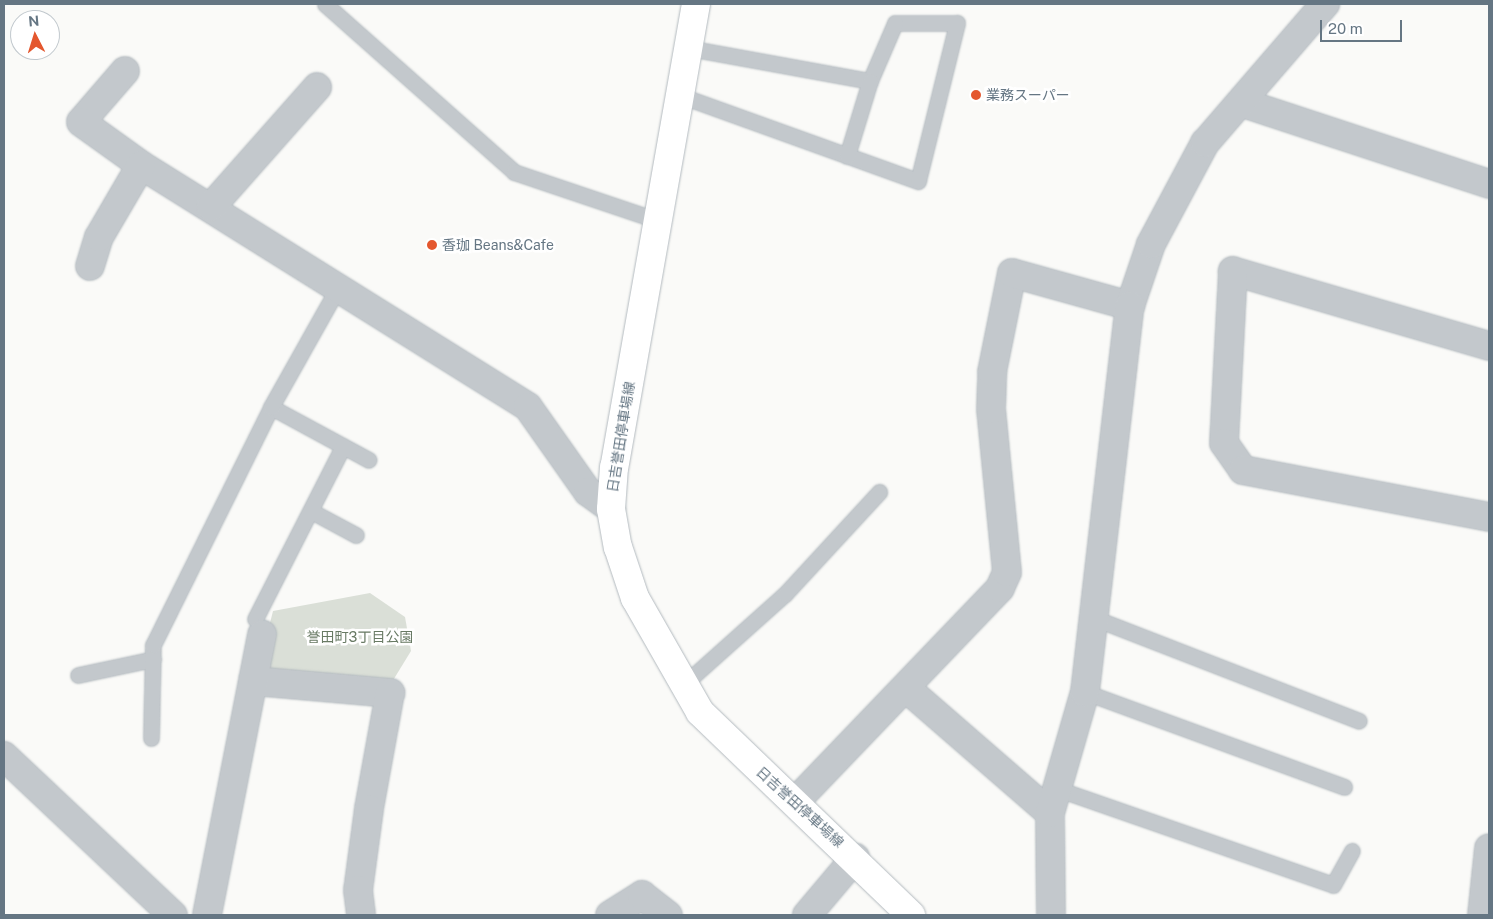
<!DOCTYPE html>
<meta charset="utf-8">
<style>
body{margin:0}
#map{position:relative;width:1493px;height:919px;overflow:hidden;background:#fafaf8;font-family:"Public Sans","Noto Sans JP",sans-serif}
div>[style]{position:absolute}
.green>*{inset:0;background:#dadfd7}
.roads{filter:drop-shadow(0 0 1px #b3babf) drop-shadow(0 0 1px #b3babf)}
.service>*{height:15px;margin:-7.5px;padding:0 7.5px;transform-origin:7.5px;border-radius:7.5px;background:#c3c8cc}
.minor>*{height:28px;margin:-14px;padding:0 14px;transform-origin:14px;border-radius:14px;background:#c3c8cc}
.tertiary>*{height:28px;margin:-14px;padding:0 14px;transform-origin:14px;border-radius:14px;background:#c3c8cc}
.secondary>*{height:28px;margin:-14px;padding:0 14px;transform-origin:14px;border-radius:14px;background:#fff}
.dots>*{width:14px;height:14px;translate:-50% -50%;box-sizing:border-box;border:2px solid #fff;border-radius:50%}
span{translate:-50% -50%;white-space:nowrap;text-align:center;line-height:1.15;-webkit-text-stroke:5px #fff;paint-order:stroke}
.poi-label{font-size:14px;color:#657683}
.left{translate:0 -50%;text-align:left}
.street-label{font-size:14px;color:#657683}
.park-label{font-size:14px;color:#687a64}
.frame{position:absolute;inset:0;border:5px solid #657683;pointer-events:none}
.north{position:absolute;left:10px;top:10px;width:50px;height:50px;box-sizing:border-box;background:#fff;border:1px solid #c1c8cd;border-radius:50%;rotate:355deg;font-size:14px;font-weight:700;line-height:20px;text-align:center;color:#657683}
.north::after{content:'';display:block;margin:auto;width:18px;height:22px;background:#e4572e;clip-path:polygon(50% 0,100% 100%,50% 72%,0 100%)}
.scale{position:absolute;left:1320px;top:20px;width:82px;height:22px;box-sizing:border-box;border:2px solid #657683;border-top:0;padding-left:6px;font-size:15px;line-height:18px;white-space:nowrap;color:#657683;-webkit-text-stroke:4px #fff;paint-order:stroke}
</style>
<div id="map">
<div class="green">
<i style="clip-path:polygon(370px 593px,405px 617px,411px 651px,392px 682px,269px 672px,261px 659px,273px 611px)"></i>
</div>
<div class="roads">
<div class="service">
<i style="left:325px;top:4px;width:253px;rotate:41.6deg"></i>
<i style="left:514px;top:172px;width:151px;rotate:18.6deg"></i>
<i style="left:679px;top:95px;width:254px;rotate:19.8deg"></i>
<i style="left:918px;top:181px;width:163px;rotate:-76.1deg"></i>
<i style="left:957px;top:23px;width:62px;rotate:180deg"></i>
<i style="left:895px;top:23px;width:63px;rotate:113.3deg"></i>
<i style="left:870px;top:81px;width:185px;rotate:-169.7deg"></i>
<i style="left:847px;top:156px;width:78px;rotate:-73deg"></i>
<i style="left:271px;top:407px;width:111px;rotate:28.4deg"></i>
<i style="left:311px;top:511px;width:51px;rotate:28.1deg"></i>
<i style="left:1094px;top:618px;width:284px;rotate:21.2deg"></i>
<i style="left:255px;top:619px;width:194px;rotate:-63deg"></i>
<i style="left:78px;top:675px;width:77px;rotate:-12deg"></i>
<i style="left:682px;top:686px;width:138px;rotate:-41.8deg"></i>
<i style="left:785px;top:594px;width:139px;rotate:-47.3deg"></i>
<i style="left:1085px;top:692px;width:276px;rotate:20.1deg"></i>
<i style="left:151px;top:738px;width:93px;rotate:-88.8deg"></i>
<i style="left:153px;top:645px;width:266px;rotate:-63.6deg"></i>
<i style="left:271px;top:407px;width:139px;rotate:-60.7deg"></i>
<i style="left:1055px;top:788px;width:294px;rotate:19.2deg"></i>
<i style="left:1333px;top:885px;width:39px;rotate:-61deg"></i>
</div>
<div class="minor">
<i style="left:125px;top:71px;width:67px;rotate:130.8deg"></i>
<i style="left:81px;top:122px;width:74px;rotate:35.6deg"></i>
<i style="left:141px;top:165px;width:456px;rotate:32deg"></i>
<i style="left:528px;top:407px;width:104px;rotate:54.8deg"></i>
<i style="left:588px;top:492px;width:29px;rotate:36deg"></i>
<i style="left:1243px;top:103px;width:259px;rotate:18.2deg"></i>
<i style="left:211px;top:207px;width:160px;rotate:-48.5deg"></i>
<i style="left:90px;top:266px;width:30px;rotate:-73deg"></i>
<i style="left:99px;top:237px;width:83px;rotate:-59.7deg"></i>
<i style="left:1489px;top:346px;width:267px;rotate:-163.7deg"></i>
<i style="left:1233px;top:271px;width:172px;rotate:93deg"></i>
<i style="left:1224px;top:443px;width:33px;rotate:55deg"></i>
<i style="left:1243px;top:470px;width:250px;rotate:10.8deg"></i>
<i style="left:253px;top:681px;width:138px;rotate:5deg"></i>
<i style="left:390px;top:693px;width:118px;rotate:100.3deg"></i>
<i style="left:369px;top:809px;width:82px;rotate:97.7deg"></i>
<i style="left:358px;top:890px;width:25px;rotate:83deg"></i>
<i style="left:906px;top:688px;width:191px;rotate:41deg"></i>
<i style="left:4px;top:756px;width:232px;rotate:43.3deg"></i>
<i style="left:795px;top:802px;width:296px;rotate:-46.2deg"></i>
<i style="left:1000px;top:588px;width:17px;rotate:-66deg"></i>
<i style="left:1007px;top:572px;width:164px;rotate:-95.6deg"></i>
<i style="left:991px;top:409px;width:37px;rotate:-88deg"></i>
<i style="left:992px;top:372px;width:101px;rotate:-78.6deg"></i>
<i style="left:1012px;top:273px;width:123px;rotate:15.6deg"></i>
<i style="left:1130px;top:306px;width:65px;rotate:-71.3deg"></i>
<i style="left:1151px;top:244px;width:115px;rotate:-61.9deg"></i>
<i style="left:1205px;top:143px;width:184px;rotate:-49.2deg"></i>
<i style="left:207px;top:915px;width:286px;rotate:-78.9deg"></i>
<i style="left:610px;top:915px;width:38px;rotate:-32deg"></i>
<i style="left:642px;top:895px;width:33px;rotate:38deg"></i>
<i style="left:1051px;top:915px;width:102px;rotate:-90.6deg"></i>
<i style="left:1050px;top:813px;width:126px;rotate:-73.9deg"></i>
<i style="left:1085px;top:692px;width:389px;rotate:-83.4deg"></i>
<i style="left:1482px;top:915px;width:67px;rotate:-84deg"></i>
</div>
<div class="tertiary">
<i style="left:807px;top:915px;width:75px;rotate:-49.9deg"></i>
</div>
<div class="secondary">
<i style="left:696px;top:4px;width:470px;rotate:100deg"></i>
<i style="left:614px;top:467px;width:42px;rotate:94.1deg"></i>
<i style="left:611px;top:509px;width:39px;rotate:80deg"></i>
<i style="left:618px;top:547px;width:54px;rotate:71.6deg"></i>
<i style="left:635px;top:598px;width:131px;rotate:60.3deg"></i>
<i style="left:700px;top:712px;width:293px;rotate:43.9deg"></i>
</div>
</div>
<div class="dots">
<i style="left:976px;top:95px;background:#e4572e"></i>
<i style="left:432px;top:245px;background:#e4572e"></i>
</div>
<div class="poi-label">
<span class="left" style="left:986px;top:95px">業務スーパー</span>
<span class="left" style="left:442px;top:245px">香珈 Beans&amp;Cafe</span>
</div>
<div class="street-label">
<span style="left:621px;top:437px;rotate:-81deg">日吉誉田停車場線</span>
<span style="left:800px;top:807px;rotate:42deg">日吉誉田停車場線</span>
</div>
<div class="park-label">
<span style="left:360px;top:637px">誉田町3丁目公園</span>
</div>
<div class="frame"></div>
<div class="north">N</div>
<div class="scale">20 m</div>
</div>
